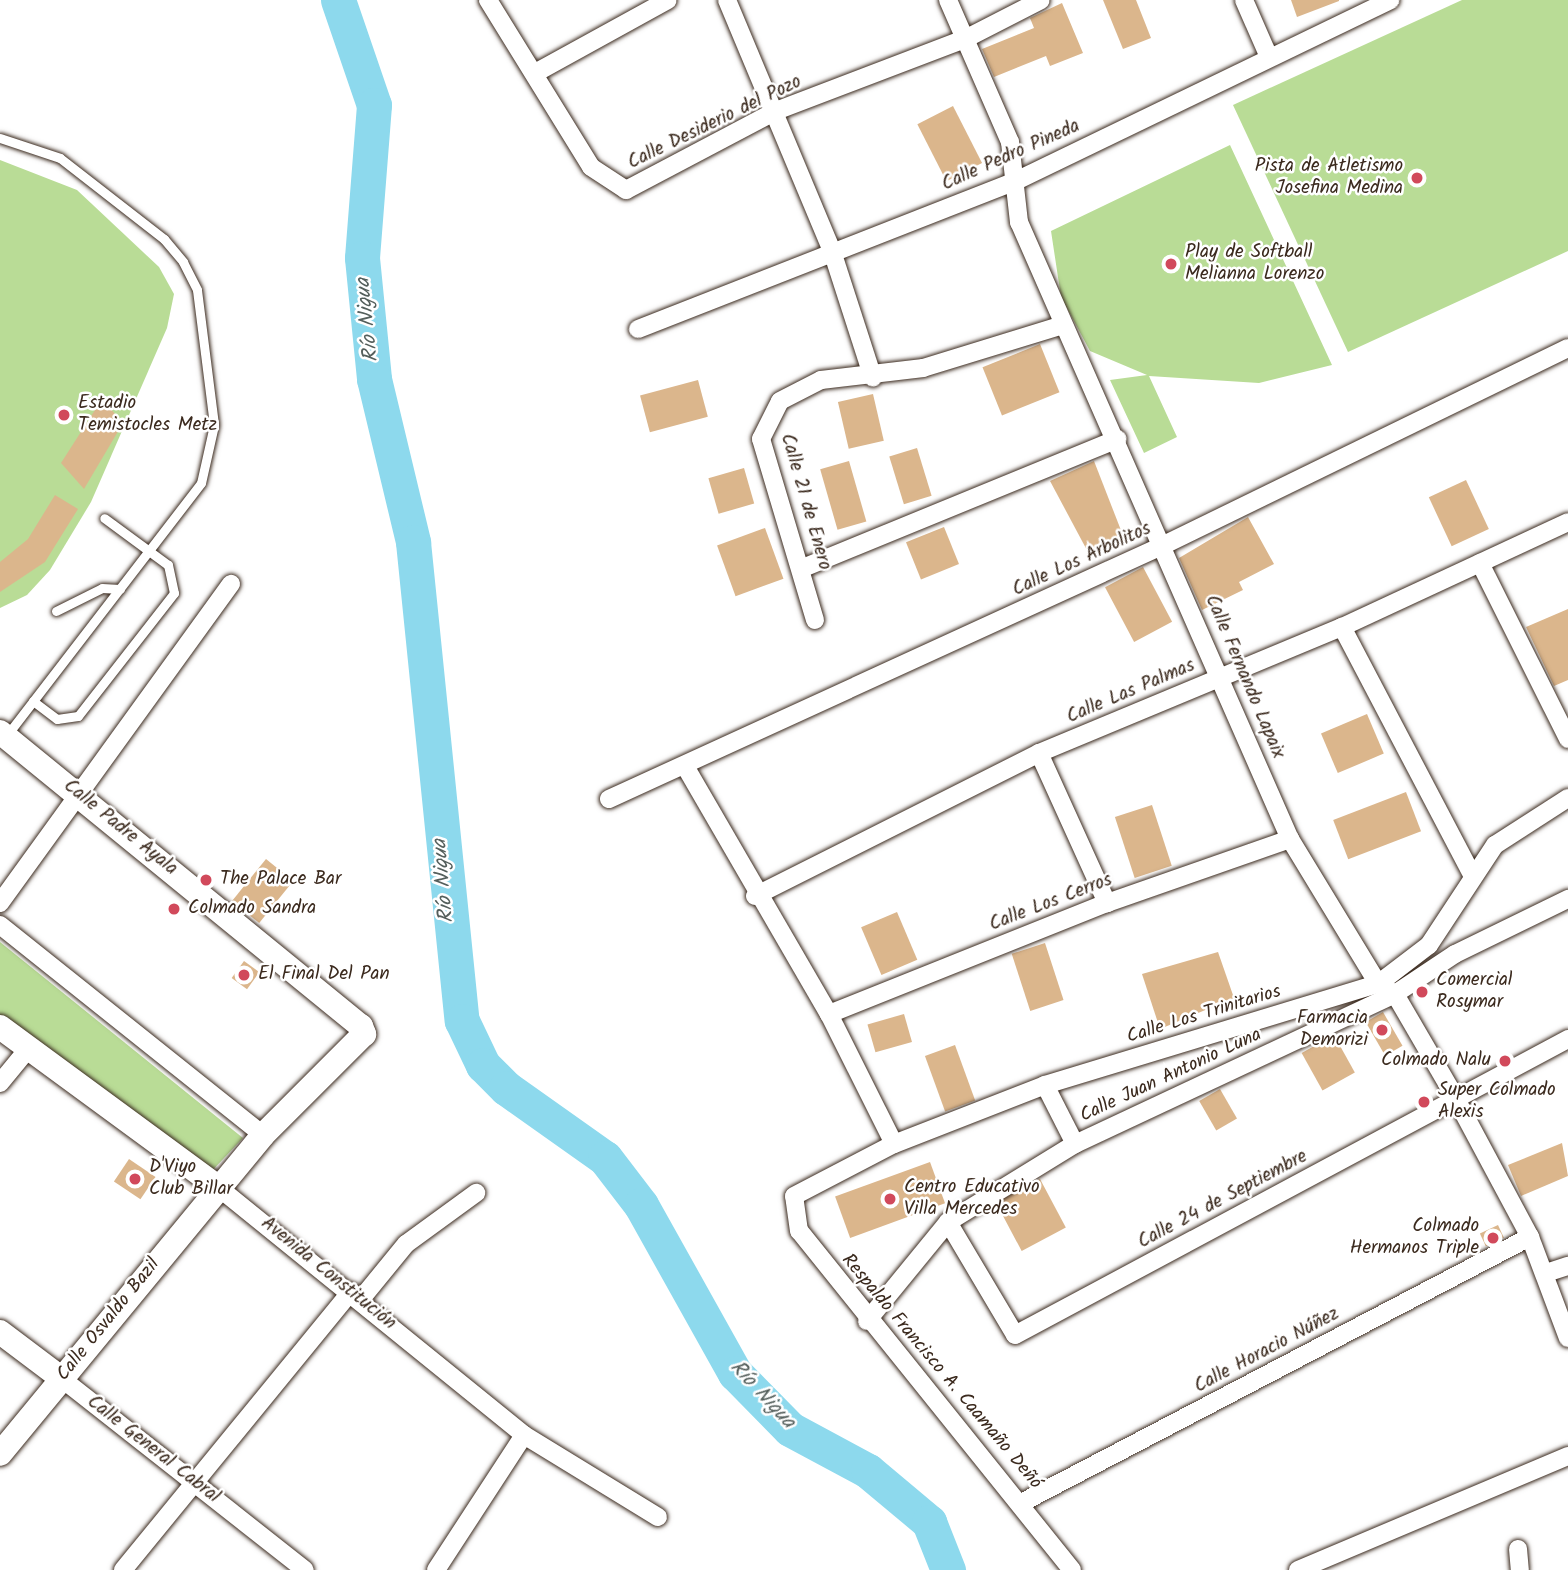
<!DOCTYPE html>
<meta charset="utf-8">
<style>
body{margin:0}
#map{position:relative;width:1568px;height:1570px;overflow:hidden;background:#fff;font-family:Kalam,sans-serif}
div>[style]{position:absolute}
.green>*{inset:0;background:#b9dc96}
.river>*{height:35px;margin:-17.5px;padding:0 17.5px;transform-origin:17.5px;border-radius:17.5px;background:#8dd9ed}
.building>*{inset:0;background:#dbb68c;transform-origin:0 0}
.roads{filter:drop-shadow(0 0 2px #3b2a1e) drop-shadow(0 0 2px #3b2a1e)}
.lane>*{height:9px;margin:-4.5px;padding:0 4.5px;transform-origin:4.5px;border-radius:4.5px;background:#fff}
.street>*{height:18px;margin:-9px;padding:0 9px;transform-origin:9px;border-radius:9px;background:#fff}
.secondary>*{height:24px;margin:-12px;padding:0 12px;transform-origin:12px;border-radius:12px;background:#fff}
.dots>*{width:19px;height:19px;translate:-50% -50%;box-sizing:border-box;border:4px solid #fff;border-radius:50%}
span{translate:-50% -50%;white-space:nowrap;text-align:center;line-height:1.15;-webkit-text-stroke:5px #fff;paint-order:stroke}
.street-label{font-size:19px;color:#3b2a1e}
.poi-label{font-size:19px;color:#3b2a1e}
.right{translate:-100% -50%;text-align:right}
.left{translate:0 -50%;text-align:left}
.water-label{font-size:21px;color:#545f5c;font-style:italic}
</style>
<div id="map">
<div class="green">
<i style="clip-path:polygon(1462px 0,1568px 0,1568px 251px,1348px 352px,1233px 105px)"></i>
<i style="clip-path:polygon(1230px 145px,1332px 365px,1259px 383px,1149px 376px,1177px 437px,1144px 453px,1110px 380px,1147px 375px,1090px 351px,1061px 297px,1051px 231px)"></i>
<i style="clip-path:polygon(0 160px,77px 190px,159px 267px,174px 294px,167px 328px,91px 502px,50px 570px,27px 595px,0 608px)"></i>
<i style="clip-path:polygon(0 942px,243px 1138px,208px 1175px,0 1019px)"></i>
</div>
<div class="river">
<i style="left:338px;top:0;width:111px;rotate:71.1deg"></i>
<i style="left:374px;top:105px;width:153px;rotate:94.5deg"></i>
<i style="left:362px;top:258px;width:122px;rotate:84.3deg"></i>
<i style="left:374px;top:379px;width:168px;rotate:76.5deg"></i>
<i style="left:413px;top:542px;width:481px;rotate:84.2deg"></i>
<i style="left:462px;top:1021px;width:49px;rotate:64.5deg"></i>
<i style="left:483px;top:1065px;width:33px;rotate:45deg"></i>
<i style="left:506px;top:1088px;width:121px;rotate:35.3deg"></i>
<i style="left:605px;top:1158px;width:59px;rotate:52.5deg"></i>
<i style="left:641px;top:1205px;width:193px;rotate:60.8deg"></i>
<i style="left:735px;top:1373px;width:78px;rotate:45.5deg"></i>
<i style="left:790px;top:1429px;width:89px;rotate:28.3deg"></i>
<i style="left:868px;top:1471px;width:80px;rotate:39.9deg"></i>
<i style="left:929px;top:1522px;width:52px;rotate:68.4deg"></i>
</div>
<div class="building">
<i style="clip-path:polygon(1103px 0,1136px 0,1151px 38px,1123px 49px)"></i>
<i style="clip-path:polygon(1291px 0,1339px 0,1339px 1px,1297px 17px)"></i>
<i style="clip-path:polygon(1062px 3px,1083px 53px,1050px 66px,1046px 56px,994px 77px,982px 49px,1034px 28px,1030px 18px)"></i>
<i style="left:953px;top:106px;width:64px;height:40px;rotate:63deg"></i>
<i style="left:1040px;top:344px;width:52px;height:62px;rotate:68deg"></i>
<i style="left:698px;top:380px;width:38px;height:60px;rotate:75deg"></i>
<i style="left:873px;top:394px;width:48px;height:36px;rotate:77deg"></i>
<i style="clip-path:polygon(102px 399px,123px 423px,84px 489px,61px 463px)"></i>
<i style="left:917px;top:448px;width:50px;height:29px;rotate:73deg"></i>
<i style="left:849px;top:461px;width:63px;height:30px;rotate:74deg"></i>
<i style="clip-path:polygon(1094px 461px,1124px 538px,1089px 554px,1050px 481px)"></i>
<i style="left:744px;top:468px;width:37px;height:37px;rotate:74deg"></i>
<i style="left:1466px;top:480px;width:54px;height:41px;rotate:65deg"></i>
<i style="clip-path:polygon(55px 495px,78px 509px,45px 562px,0 592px,0 562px,28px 539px)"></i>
<i style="clip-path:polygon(1248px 517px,1274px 564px,1239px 582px,1243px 590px,1202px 610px,1179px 558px)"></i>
<i style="left:944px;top:527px;width:40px;height:41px;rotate:68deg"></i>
<i style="left:765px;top:528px;width:54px;height:51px;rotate:70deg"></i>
<i style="left:1143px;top:567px;width:62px;height:43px;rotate:62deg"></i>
<i style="clip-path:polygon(1568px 609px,1568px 680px,1554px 686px,1526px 627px)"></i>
<i style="left:1367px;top:714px;width:43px;height:50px;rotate:67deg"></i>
<i style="left:1406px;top:792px;width:42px;height:78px;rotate:69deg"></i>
<i style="left:1152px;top:805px;width:64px;height:39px;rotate:72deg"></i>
<i style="left:266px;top:859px;width:35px;height:54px;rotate:39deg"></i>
<i style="left:897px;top:912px;width:52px;height:39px;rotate:67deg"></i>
<i style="left:1045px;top:943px;width:60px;height:35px;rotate:72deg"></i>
<i style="clip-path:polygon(1218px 952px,1234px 998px,1160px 1029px,1142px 974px)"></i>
<i style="left:244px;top:961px;width:19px;height:21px;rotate:36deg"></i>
<i style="left:1383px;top:1012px;width:39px;height:20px;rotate:60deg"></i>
<i style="left:904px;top:1014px;width:29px;height:38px;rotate:74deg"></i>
<i style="left:1334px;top:1035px;width:43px;height:37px;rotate:61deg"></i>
<i style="left:955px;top:1045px;width:59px;height:32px;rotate:70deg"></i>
<i style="left:1220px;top:1089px;width:34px;height:24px;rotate:60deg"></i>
<i style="clip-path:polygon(1562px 1143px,1568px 1176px,1521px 1196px,1508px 1165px)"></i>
<i style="left:129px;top:1159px;width:32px;height:27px;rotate:34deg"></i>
<i style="left:930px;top:1162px;width:44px;height:101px;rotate:70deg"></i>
<i style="left:1040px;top:1179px;width:55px;height:50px;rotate:62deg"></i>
<i style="left:1498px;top:1225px;width:14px;height:20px;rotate:65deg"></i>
</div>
<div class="roads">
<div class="lane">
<i style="left:0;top:138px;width:63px;rotate:18.4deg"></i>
<i style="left:60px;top:158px;width:132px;rotate:37.9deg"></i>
<i style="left:164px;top:239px;width:30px;rotate:50deg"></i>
<i style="left:183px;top:262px;width:31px;rotate:63deg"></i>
<i style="left:197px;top:290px;width:136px;rotate:82.8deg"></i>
<i style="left:214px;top:425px;width:59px;rotate:102.6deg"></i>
<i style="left:201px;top:483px;width:318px;rotate:127.6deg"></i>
<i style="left:56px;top:611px;width:51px;rotate:-26.6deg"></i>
<i style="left:102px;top:588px;width:18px;rotate:3deg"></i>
<i style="left:33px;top:701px;width:30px;rotate:37deg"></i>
<i style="left:57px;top:719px;width:21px;rotate:-8deg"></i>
<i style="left:78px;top:716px;width:156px;rotate:-52deg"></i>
<i style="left:174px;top:593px;width:29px;rotate:-102deg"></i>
<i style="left:168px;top:565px;width:79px;rotate:-143.7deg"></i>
</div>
<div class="street">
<i style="left:488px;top:0;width:196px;rotate:58.3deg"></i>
<i style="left:591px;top:167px;width:42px;rotate:33.3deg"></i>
<i style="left:626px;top:190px;width:170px;rotate:-27.8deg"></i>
<i style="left:776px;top:111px;width:202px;rotate:-20.9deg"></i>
<i style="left:965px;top:39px;width:85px;rotate:-27.2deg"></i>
<i style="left:727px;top:0;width:272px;rotate:67.3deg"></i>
<i style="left:832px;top:251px;width:133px;rotate:72.1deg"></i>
<i style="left:948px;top:0;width:155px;rotate:66.4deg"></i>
<i style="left:1010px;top:142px;width:81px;rotate:83.6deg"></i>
<i style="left:1019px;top:222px;width:674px;rotate:66.29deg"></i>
<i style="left:1290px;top:839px;width:170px;rotate:58.7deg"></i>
<i style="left:1378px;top:984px;width:20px;rotate:30deg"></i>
<i style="left:1395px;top:994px;width:121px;rotate:59.8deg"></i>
<i style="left:1456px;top:1099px;width:157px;rotate:61.8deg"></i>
<i style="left:1530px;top:1237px;width:108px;rotate:69.4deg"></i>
<i style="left:1244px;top:0;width:62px;rotate:66.3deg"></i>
<i style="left:537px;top:72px;width:149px;rotate:-28.8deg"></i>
<i style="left:638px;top:329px;width:406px;rotate:-21.4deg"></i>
<i style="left:1016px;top:181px;width:416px;rotate:-25.8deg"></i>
<i style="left:1480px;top:563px;width:197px;rotate:63.4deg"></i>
<i style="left:803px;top:568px;width:340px;rotate:-22.3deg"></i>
<i style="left:815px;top:620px;width:189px;rotate:-106.6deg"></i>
<i style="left:761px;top:439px;width:42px;rotate:-63.4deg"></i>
<i style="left:780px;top:401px;width:46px;rotate:-27.1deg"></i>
<i style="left:821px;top:380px;width:103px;rotate:-6.7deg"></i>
<i style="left:923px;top:368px;width:146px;rotate:-17.1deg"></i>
<i style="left:1342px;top:627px;width:278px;rotate:62.3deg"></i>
<i style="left:1039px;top:753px;width:165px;rotate:65.6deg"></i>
<i style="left:685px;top:766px;width:287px;rotate:59.9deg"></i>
<i style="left:829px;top:1014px;width:145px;rotate:63.4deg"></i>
<i style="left:609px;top:799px;width:613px;rotate:-24.6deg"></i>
<i style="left:1166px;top:544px;width:447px;rotate:-26deg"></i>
<i style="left:755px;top:896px;width:318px;rotate:-26.7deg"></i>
<i style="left:1039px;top:753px;width:328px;rotate:-22.6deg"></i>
<i style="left:1342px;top:627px;width:249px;rotate:-24.9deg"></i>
<i style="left:0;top:903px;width:394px;rotate:-54.1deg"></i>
<i style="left:0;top:925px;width:337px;rotate:38.6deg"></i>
<i style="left:829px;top:1014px;width:299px;rotate:-21.8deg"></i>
<i style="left:1107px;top:903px;width:194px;rotate:-19.3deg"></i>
<i style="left:0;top:1083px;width:44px;rotate:-50.5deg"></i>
<i style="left:1045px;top:1085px;width:66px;rotate:63deg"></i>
<i style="left:218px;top:1187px;width:394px;rotate:39deg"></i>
<i style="left:524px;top:1435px;width:157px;rotate:31.5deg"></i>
<i style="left:948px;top:1222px;width:131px;rotate:59.3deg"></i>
<i style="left:1015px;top:1335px;width:627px;rotate:-28.16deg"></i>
<i style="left:1546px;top:1273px;width:23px;rotate:-18deg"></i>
<i style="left:361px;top:1299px;width:71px;rotate:-50.7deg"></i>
<i style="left:406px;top:1244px;width:87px;rotate:-36.1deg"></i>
<i style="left:867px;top:1321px;width:128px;rotate:-50.7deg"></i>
<i style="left:948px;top:1222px;width:149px;rotate:-31.6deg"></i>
<i style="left:1075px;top:1144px;width:353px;rotate:-25.1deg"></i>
<i style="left:1395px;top:994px;width:72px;rotate:-33.7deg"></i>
<i style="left:1455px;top:954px;width:126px;rotate:-26deg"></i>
<i style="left:61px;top:1378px;width:310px;rotate:38.2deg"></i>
<i style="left:1023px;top:1502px;width:572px;rotate:-27.6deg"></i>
<i style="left:1518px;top:1549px;width:21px;rotate:85deg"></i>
<i style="left:123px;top:1570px;width:360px;rotate:-50.7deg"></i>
<i style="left:436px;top:1570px;width:161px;rotate:-56.9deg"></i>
<i style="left:1072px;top:1570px;width:435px;rotate:-128.8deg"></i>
<i style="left:799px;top:1231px;width:35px;rotate:-98deg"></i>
<i style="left:794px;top:1196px;width:113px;rotate:-27.5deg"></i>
<i style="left:894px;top:1144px;width:162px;rotate:-21.3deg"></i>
<i style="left:1045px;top:1085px;width:348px;rotate:-16.9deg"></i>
<i style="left:1378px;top:984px;width:64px;rotate:-37.4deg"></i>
<i style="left:1429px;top:945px;width:120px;rotate:-56.6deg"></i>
<i style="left:1495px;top:845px;width:87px;rotate:-32.8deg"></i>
<i style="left:1298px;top:1570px;width:293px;rotate:-22.9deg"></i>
</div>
<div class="secondary">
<i style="left:0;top:732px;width:466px;rotate:39.2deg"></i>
<i style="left:361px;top:1026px;width:9px;rotate:69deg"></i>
<i style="left:364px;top:1034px;width:143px;rotate:135deg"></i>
<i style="left:263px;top:1135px;width:413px;rotate:129.5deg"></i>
<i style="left:0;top:1027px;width:270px;rotate:36.3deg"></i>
<i style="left:0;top:1332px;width:76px;rotate:37deg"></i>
</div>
</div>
<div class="dots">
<i style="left:1417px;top:178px;background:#d1495b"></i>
<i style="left:1171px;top:264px;background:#d1495b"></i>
<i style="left:64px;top:415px;background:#d1495b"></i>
<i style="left:206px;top:880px;background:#d1495b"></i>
<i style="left:174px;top:909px;background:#d1495b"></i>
<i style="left:244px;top:975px;background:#d1495b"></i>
<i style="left:1422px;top:992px;background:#d1495b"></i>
<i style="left:1382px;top:1030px;background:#d1495b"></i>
<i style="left:1505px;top:1061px;background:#d1495b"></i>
<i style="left:1424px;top:1102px;background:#d1495b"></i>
<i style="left:135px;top:1179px;background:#d1495b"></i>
<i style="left:890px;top:1199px;background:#d1495b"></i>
<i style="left:1493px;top:1238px;background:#d1495b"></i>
</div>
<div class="street-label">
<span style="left:715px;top:123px;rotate:-26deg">Calle Desiderio del Pozo</span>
<span style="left:1011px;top:156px;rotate:-24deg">Calle Pedro Pineda</span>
<span style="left:805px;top:502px;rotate:74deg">Calle 21 de Enero</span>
<span style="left:1082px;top:560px;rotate:-25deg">Calle Los Arbolitos</span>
<span style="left:1244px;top:677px;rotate:67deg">Calle Fernando Lapaix</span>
<span style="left:1131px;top:692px;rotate:-23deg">Calle Las Palmas</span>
<span style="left:120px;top:828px;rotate:39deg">Calle Padre Ayala</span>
<span style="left:1051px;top:903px;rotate:-21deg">Calle Los Cerros</span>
<span style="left:1204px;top:1015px;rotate:-17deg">Calle Los Trinitarios</span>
<span style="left:1171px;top:1076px;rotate:-25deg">Calle Juan Antonio Luna</span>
<span style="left:1223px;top:1200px;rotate:-28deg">Calle 24 de Septiembre</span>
<span style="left:328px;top:1274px;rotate:39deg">Avenida Constitución</span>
<span style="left:109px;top:1320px;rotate:-51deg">Calle Osvaldo Bazil</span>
<span style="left:1267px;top:1351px;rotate:-28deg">Calle Horacio Núñez</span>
<span style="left:941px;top:1372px;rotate:50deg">Respaldo Francisco A. Caamaño Deñó</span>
<span style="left:153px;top:1450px;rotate:38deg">Calle General Cabral</span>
</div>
<div class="poi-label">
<span class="right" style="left:1403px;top:178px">Pista de Atletismo<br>Josefina Medina</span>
<span class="left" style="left:1185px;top:264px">Play de Softball<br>Melianna Lorenzo</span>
<span class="left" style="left:78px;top:415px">Estadio<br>Temistocles Metz</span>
<span class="left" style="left:220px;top:880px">The Palace Bar</span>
<span class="left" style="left:188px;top:909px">Colmado Sandra</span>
<span class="left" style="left:258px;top:975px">El Final Del Pan</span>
<span class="left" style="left:1436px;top:992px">Comercial<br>Rosymar</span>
<span class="right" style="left:1368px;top:1030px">Farmacia<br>Demorizi</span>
<span class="right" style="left:1491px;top:1061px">Colmado Nalu</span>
<span class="left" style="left:1438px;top:1102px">Super Colmado<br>Alexis</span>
<span class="left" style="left:149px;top:1179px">D'Viyo<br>Club Billar</span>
<span class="left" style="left:904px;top:1199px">Centro Educativo<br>Villa Mercedes</span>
<span class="right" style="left:1479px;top:1238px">Colmado<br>Hermanos Triple</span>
</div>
<div class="water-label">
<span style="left:368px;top:320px;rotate:-96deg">Río Nigua</span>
<span style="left:444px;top:881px;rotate:-95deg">Río Nigua</span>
<span style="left:762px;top:1395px;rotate:47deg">Río Nigua</span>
</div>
</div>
